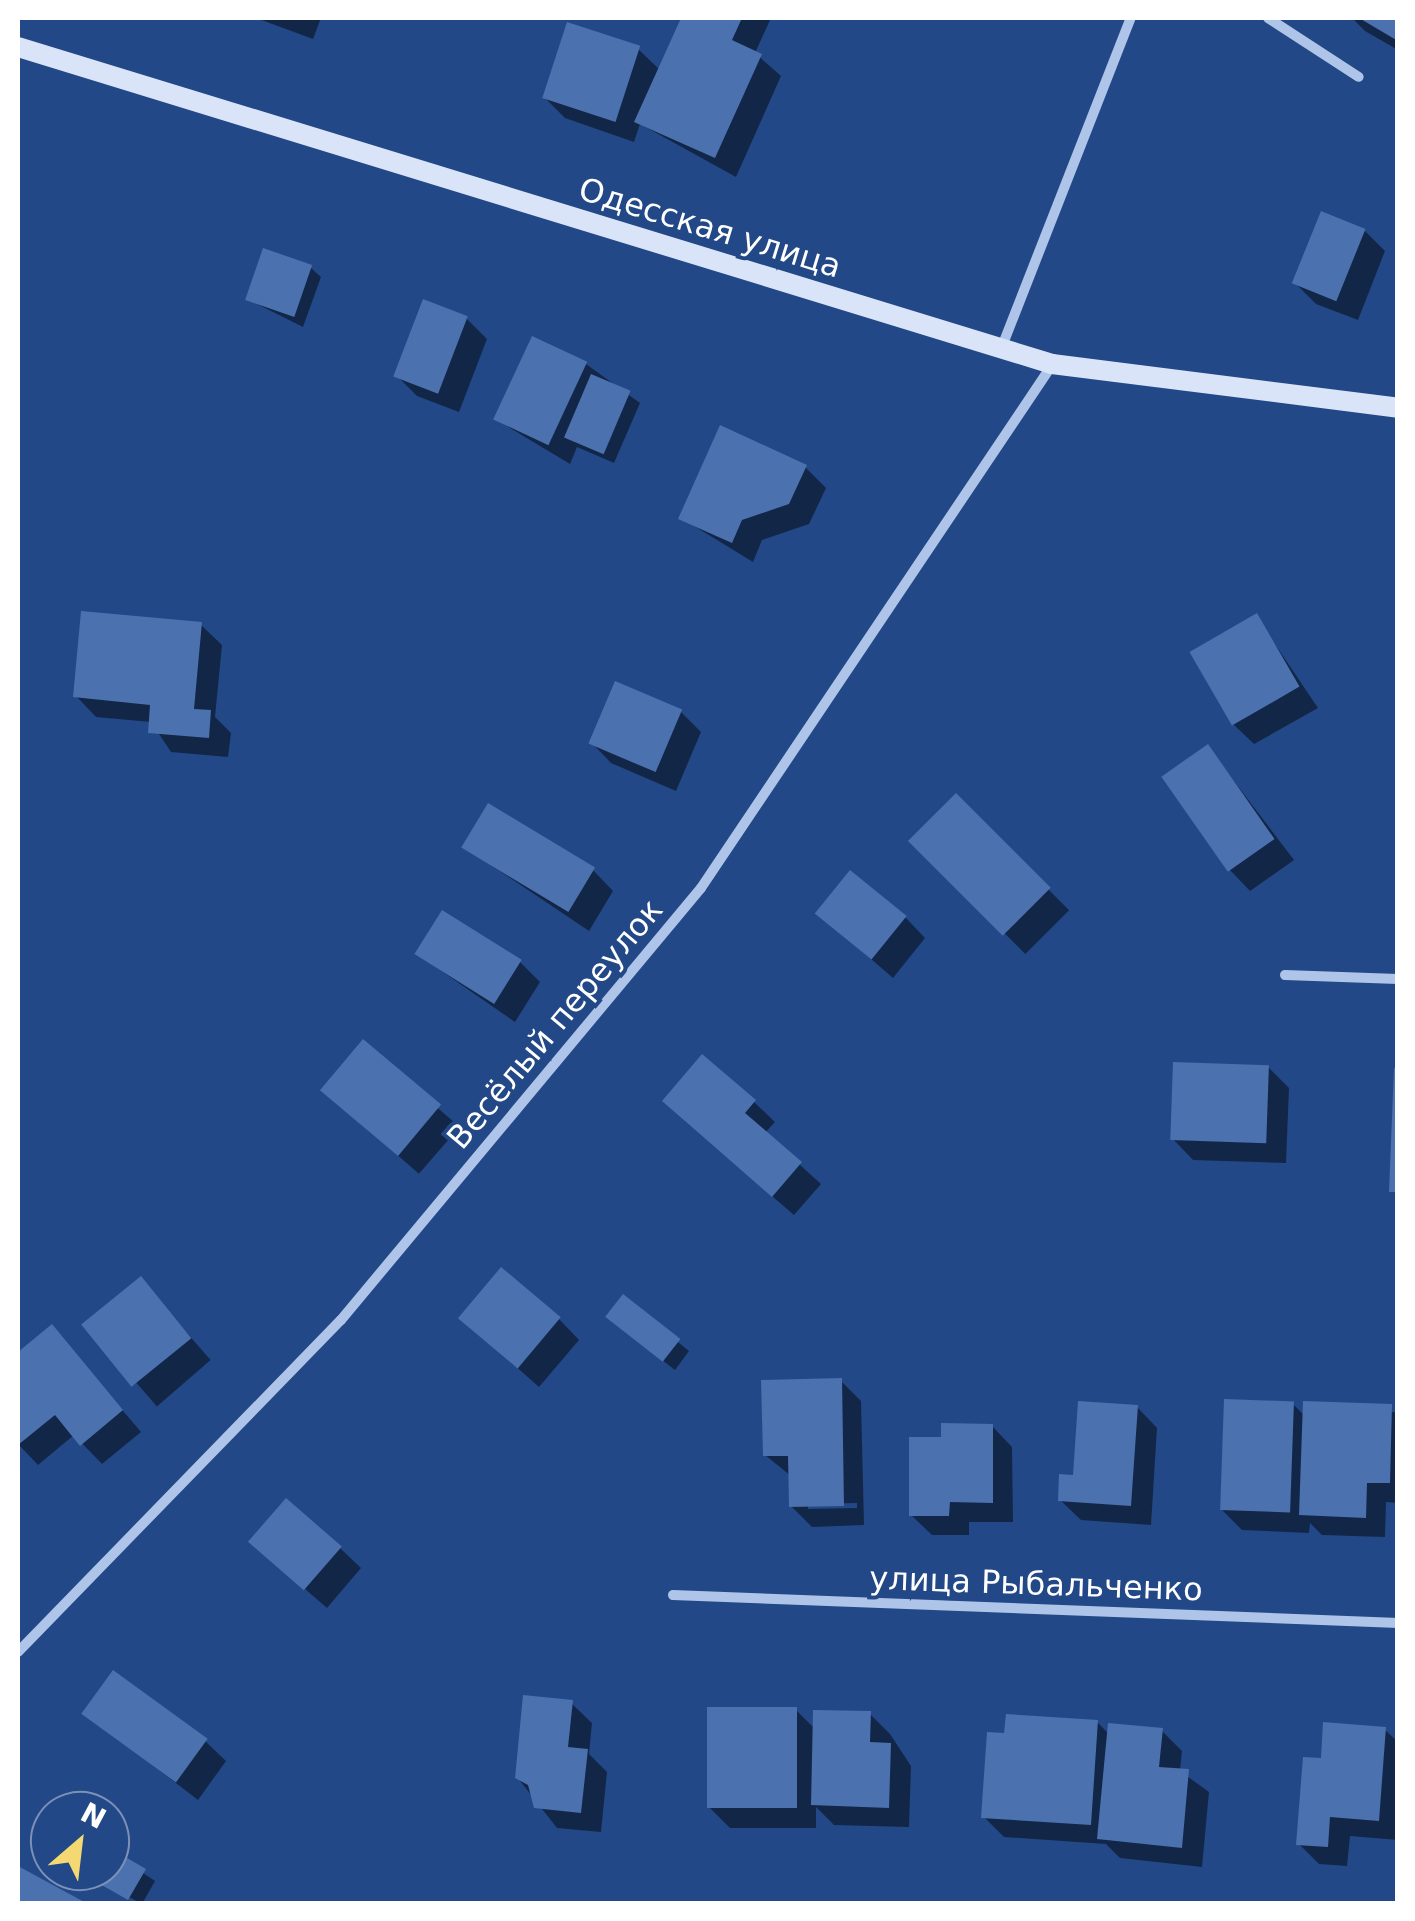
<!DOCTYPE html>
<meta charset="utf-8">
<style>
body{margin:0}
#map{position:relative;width:1415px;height:1921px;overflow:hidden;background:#234887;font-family:"DejaVu Sans",sans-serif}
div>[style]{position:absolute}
.shadow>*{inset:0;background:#0007;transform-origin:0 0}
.building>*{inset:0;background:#4b71af;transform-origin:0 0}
.street>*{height:10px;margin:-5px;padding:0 5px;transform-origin:5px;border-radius:5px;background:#aec5e9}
.secondary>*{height:20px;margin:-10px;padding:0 10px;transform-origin:10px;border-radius:10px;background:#d9e4f8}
span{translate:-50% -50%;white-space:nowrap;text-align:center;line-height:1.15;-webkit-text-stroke:8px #234887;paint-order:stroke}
.street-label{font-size:32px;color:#fff}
.frame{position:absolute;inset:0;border:20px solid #fff;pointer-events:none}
.north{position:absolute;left:30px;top:1791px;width:100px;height:100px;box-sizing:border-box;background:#234887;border:2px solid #7b91b7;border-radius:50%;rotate:28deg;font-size:28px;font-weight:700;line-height:40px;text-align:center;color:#fff}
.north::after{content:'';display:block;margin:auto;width:35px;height:45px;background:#f4d871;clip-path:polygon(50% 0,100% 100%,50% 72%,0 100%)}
</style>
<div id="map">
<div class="shadow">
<i style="clip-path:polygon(256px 18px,321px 18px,313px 39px)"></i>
<i style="clip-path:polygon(684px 18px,771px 18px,755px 53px,781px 76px,736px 177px,640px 124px,634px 142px,565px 118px,544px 97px,638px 49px,660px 70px)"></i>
<i style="clip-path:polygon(1352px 18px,1398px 18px,1398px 50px,1365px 31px)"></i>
<i style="clip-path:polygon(1365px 231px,1385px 251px,1358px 320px,1316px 304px,1296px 284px)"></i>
<i style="clip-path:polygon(311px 268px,321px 277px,303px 327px,247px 299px)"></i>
<i style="clip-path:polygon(466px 318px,487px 339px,459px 412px,417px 396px,397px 376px)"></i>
<i style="clip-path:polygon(586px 364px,640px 403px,614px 463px,577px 447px,570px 464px,497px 420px)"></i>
<i style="clip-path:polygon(805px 467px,826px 488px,809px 524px,762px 540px,753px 562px,681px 518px)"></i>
<i style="clip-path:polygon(1256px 616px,1318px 708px,1254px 744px,1233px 724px)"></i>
<i style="clip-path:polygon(201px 625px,222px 645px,215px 717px,231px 733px,228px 757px,171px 752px,151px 722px,96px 717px,76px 696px)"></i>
<i style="clip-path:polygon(681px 712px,701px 732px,676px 791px,611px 763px,591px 742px)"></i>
<i style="clip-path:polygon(1208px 747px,1294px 860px,1250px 891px,1230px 870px)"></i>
<i style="left:956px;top:797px;width:160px;height:62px;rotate:45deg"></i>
<i style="clip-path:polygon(464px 847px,593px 870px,613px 891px,589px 931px)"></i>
<i style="clip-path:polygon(818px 913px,905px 917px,925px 938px,893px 978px)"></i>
<i style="clip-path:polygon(417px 954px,520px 962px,540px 982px,515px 1022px)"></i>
<i style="left:363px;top:1043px;width:128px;height:62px;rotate:41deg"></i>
<i style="clip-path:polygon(1268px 1067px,1289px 1088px,1286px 1163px,1193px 1160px,1173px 1139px)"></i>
<i style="clip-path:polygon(754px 1102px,775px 1122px,765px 1133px,821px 1184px,794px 1215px,685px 1121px)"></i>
<i style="left:141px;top:1280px;width:106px;height:71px;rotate:49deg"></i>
<i style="clip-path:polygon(623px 1298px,689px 1351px,675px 1370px,618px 1326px)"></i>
<i style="clip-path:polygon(461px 1318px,559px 1319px,579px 1340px,539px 1387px)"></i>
<i style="clip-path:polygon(52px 1327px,141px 1432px,102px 1464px,74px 1435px,38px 1465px,18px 1444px,18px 1355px)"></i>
<i style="clip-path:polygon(evenodd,841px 1381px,861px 1401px,864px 1525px,812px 1527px,791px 1506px,791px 1476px,765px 1455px,841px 1381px,857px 1503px,857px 1508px,808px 1509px,808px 1504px,857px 1503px)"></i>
<i style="clip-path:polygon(1293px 1404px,1305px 1416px,1398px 1412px,1398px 1503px,1386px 1502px,1385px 1537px,1322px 1535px,1310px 1523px,1309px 1533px,1242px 1530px,1222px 1510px)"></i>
<i style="clip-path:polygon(1137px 1407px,1157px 1428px,1151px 1525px,1081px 1520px,1060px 1500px)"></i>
<i style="clip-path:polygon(992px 1426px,1012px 1447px,1013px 1522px,969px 1522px,969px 1535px,932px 1535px,911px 1515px,943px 1440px)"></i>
<i style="clip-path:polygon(252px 1543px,340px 1548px,361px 1568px,327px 1608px)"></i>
<i style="clip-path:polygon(571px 1703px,592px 1723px,589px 1754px,607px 1772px,601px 1832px,557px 1828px,517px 1777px)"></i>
<i style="clip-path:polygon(796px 1710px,815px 1729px,870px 1714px,890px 1734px,911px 1766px,909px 1827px,834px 1825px,816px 1807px,816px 1828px,730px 1828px,709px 1807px)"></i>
<i style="clip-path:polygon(85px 1713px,205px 1741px,226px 1761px,198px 1800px)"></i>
<i style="clip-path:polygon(1097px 1722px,1109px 1734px,1162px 1731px,1182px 1751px,1180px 1771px,1209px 1792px,1202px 1867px,1120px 1858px,1106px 1844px,1004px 1837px,984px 1817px,1007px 1736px)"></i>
<i style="clip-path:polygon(1385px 1730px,1398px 1742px,1398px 1840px,1350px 1836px,1347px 1866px,1319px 1864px,1299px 1844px,1323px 1761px)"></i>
<i style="clip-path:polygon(110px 1851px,155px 1881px,142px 1904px,84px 1872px,110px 1871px)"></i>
</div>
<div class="building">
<i style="clip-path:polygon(681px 18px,742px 18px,732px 40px,762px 54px,715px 158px,634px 122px)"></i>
<i style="clip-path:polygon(1359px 18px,1398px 18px,1398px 41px)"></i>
<i style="left:567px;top:22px;width:77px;height:80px;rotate:18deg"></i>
<i style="left:1321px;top:211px;width:48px;height:78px;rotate:22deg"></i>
<i style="left:263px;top:248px;width:52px;height:55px;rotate:19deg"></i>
<i style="left:423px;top:299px;width:48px;height:83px;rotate:21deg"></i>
<i style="left:532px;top:336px;width:61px;height:92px;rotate:25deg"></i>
<i style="left:591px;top:374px;width:43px;height:69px;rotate:23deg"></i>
<i style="clip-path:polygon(720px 425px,807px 465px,789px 504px,742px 520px,732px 543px,678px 519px)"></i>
<i style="clip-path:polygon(81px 611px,202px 622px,194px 709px,211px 710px,209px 738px,148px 733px,150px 705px,73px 697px)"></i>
<i style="left:1257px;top:613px;width:85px;height:78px;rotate:60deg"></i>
<i style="left:615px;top:681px;width:73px;height:68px;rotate:23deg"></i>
<i style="left:1208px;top:744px;width:116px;height:57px;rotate:55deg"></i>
<i style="left:956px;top:793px;width:134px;height:68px;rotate:45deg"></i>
<i style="left:488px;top:803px;width:125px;height:52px;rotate:31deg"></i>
<i style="left:850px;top:870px;width:73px;height:56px;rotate:39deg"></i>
<i style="left:442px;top:910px;width:94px;height:52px;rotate:32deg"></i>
<i style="left:363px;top:1039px;width:102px;height:67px;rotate:40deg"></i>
<i style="clip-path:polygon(702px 1054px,756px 1100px,745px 1113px,802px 1162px,772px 1197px,662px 1101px)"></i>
<i style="left:1173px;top:1062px;width:96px;height:78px;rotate:2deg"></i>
<i style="clip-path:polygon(1394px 1068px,1398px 1069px,1398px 1192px,1389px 1192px)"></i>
<i style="left:501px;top:1267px;width:78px;height:67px;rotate:40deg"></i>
<i style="left:141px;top:1276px;width:80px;height:77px;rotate:51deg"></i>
<i style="left:623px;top:1294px;width:73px;height:29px;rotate:38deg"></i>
<i style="clip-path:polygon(52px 1324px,123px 1410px,80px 1446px,55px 1415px,18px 1445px,18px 1352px)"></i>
<i style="clip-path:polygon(842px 1378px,844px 1506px,789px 1507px,788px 1456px,763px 1456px,761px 1380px)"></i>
<i style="left:1224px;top:1399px;width:70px;height:111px;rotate:2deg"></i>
<i style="clip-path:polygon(1078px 1401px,1138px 1405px,1131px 1506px,1058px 1501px,1059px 1474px,1073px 1475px)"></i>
<i style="clip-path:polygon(1303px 1401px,1392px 1404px,1390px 1483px,1367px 1483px,1366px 1518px,1299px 1515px)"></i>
<i style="clip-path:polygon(941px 1423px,993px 1424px,993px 1503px,950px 1502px,949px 1516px,909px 1516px,909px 1437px,941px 1437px)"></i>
<i style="left:286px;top:1498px;width:74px;height:58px;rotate:41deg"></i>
<i style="left:113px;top:1670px;width:117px;height:54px;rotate:36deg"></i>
<i style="clip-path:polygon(523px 1695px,573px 1700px,568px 1747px,588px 1749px,581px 1813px,534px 1808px,528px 1785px,515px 1778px)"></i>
<i style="left:707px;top:1707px;width:90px;height:101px"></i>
<i style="clip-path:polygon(813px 1710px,871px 1711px,870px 1742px,891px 1743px,889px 1808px,811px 1805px)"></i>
<i style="clip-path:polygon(1006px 1714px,1098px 1720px,1091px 1825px,981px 1818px,987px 1732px,1004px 1733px)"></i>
<i style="clip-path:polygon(1323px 1722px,1386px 1727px,1379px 1821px,1330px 1817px,1328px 1847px,1296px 1845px,1303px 1757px,1321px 1758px)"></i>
<i style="clip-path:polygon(1108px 1723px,1163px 1728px,1159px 1767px,1189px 1769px,1182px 1848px,1097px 1839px)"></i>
<i style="clip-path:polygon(110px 1848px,146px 1869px,128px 1900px,77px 1871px,110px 1871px)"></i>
<i style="clip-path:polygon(18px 1866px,88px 1904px,18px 1904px)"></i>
</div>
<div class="street">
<i style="left:1268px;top:18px;width:108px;rotate:33deg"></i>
<i style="left:1001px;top:349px;width:356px;rotate:-68.6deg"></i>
<i style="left:1285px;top:975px;width:113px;rotate:2deg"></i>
<i style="left:673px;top:1595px;width:726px;rotate:2.21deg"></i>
<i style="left:18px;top:1652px;width:463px;rotate:-45.8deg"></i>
<i style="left:341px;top:1320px;width:562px;rotate:-50.19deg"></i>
<i style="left:701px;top:888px;width:630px;rotate:-56.13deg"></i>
</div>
<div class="secondary">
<i style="left:18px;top:47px;width:1082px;rotate:17.04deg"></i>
<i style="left:1052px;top:364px;width:349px;rotate:7.2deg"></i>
</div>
<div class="street-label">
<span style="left:710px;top:228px;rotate:17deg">Одесская улица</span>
<span style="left:555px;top:1024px;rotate:-50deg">Весёлый переулок</span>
<span style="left:1036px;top:1584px;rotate:2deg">улица Рыбальченко</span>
</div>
<div class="frame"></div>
<div class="north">N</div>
</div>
